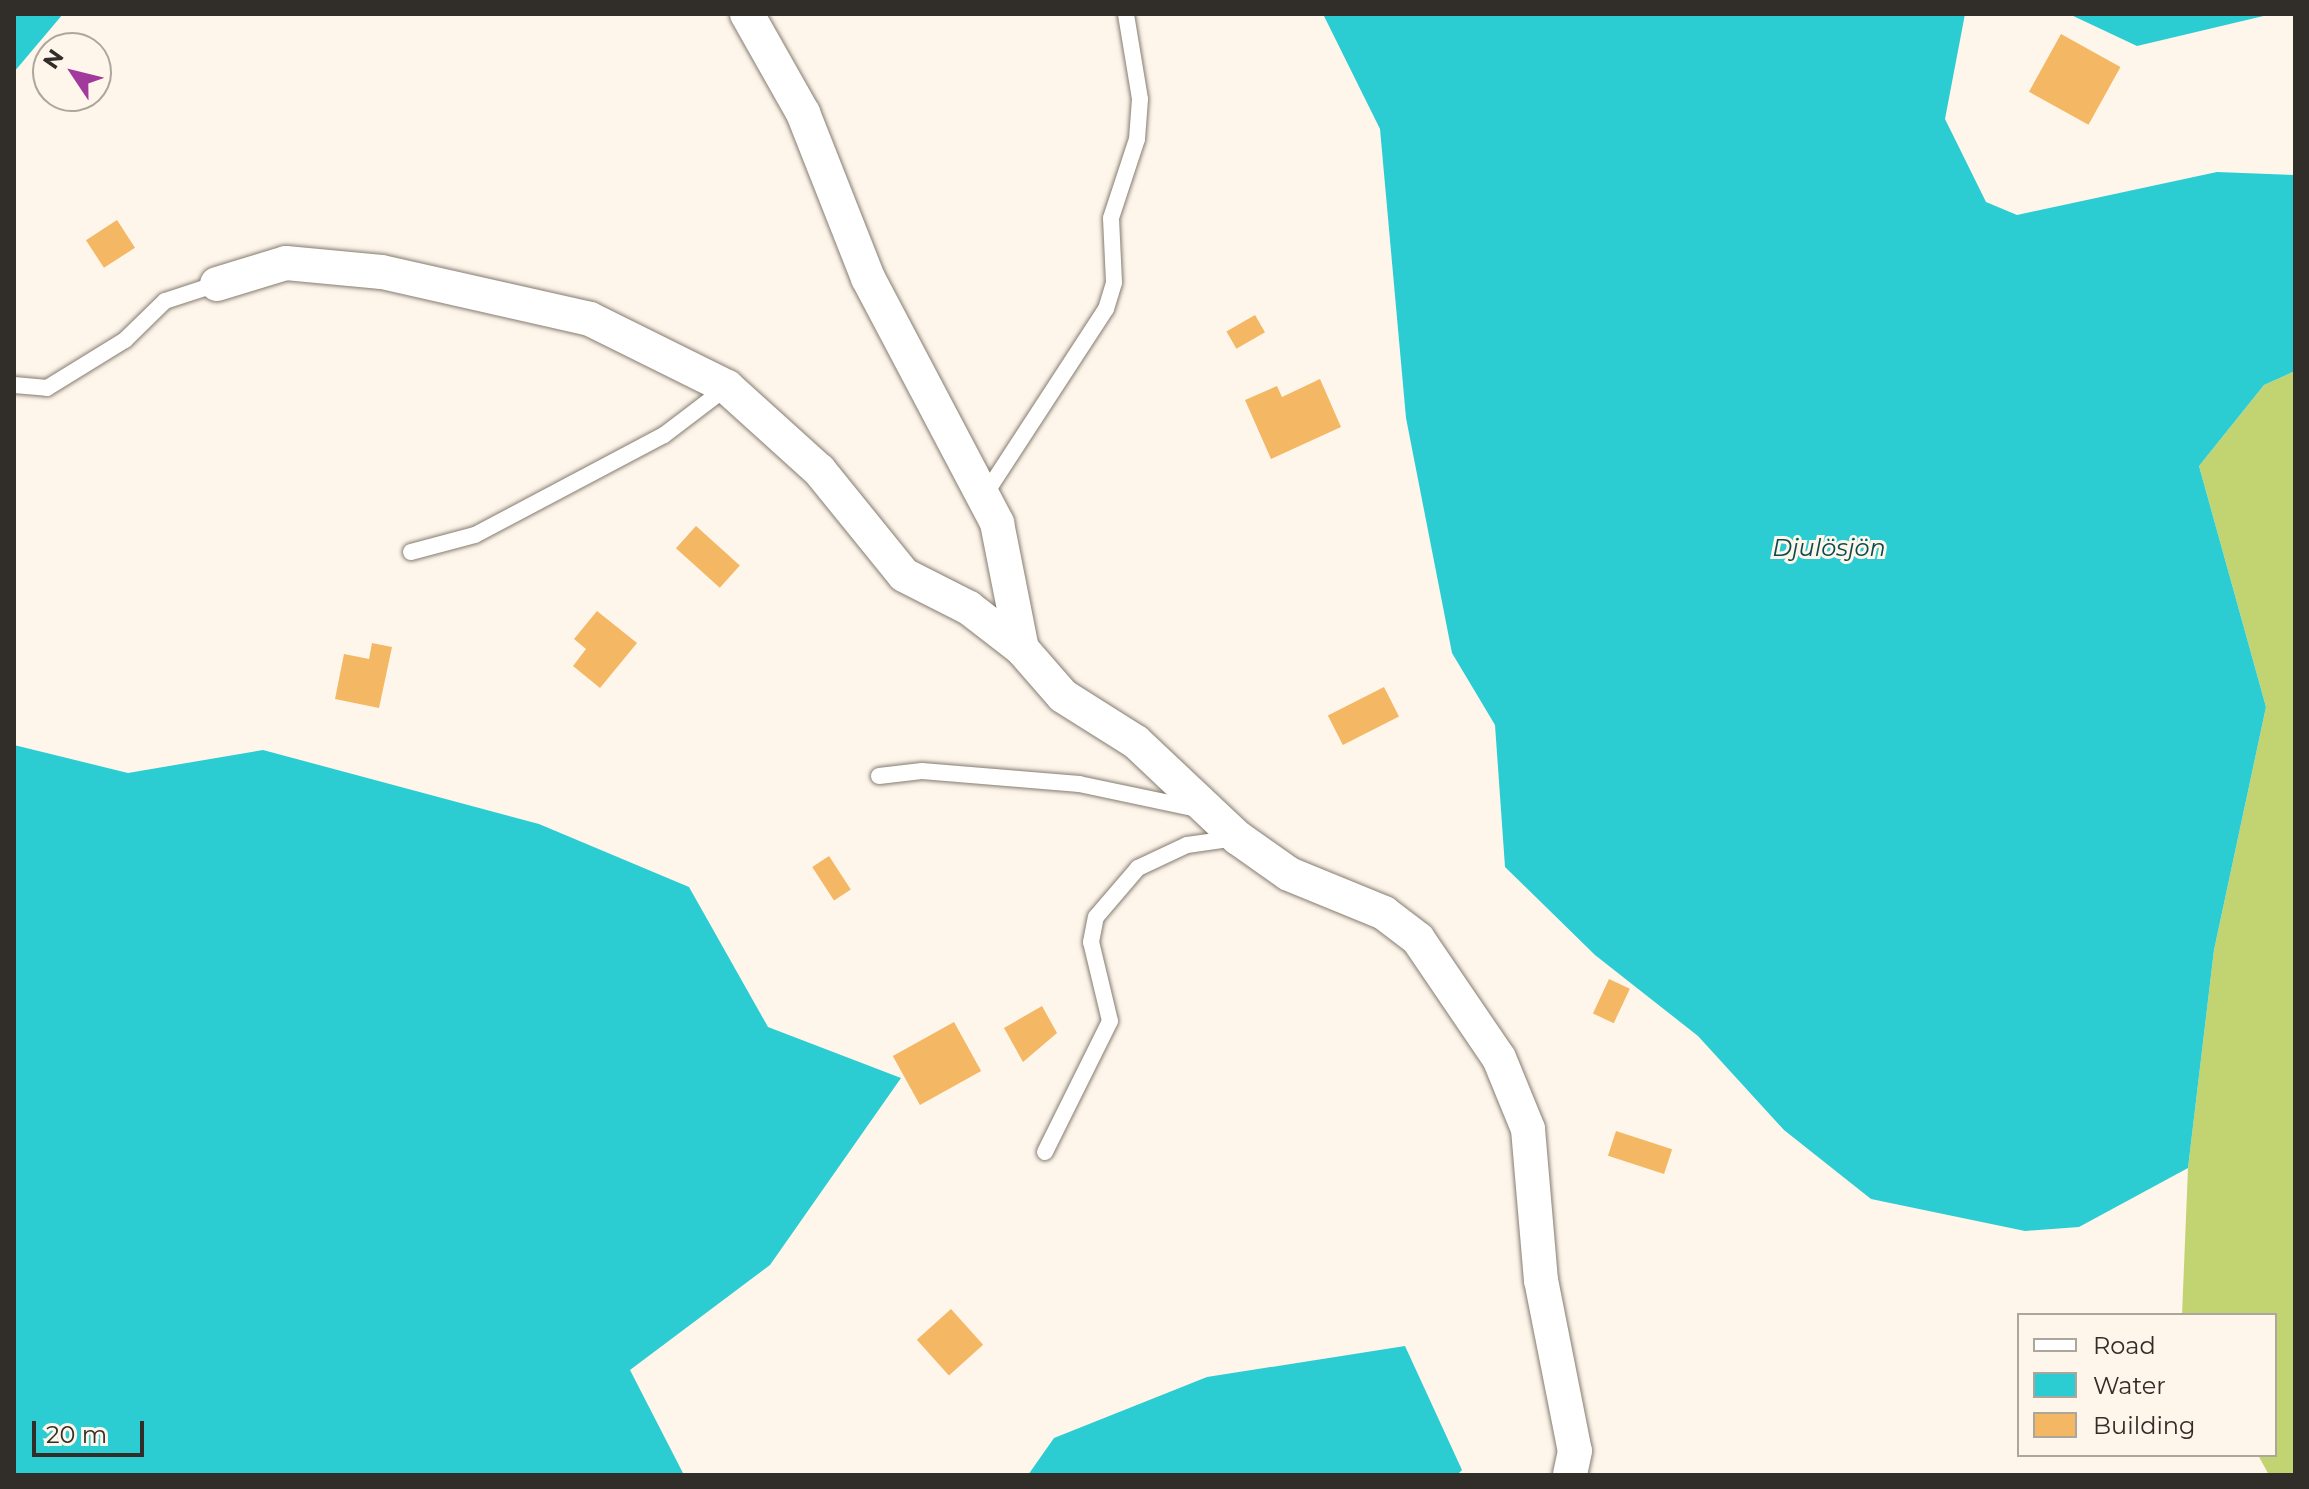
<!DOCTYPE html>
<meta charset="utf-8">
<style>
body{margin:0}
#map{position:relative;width:2309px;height:1489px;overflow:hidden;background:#fef6eb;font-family:Montserrat,sans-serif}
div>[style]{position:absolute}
.forest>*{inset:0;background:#c2d372}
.water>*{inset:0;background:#2ccdd2}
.building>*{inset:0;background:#f4b763;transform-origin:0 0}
.roads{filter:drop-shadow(0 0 2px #857b70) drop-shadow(0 0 2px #857b70)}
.service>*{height:16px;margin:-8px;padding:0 8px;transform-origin:8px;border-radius:8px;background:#fff}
.minor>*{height:34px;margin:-17px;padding:0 17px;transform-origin:17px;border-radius:17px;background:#fff}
span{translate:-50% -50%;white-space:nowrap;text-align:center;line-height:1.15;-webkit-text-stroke:6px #fef6eb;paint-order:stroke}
.water-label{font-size:24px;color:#094c4f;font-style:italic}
.frame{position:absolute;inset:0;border:16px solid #312d28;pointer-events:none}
.legend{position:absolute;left:2017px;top:1313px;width:260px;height:144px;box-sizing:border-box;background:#fef6eb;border:2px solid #aca69d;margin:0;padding:10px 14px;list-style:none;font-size:24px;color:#312d28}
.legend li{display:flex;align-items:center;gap:16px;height:40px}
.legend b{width:40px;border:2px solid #aca69d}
.north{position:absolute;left:32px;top:32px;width:80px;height:80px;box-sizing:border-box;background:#fef6eb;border:2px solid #aca69d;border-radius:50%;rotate:305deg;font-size:22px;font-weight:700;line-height:32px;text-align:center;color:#312d28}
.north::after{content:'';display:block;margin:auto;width:28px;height:36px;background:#a2399c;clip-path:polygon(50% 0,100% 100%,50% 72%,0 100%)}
.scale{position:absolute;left:32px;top:1421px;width:112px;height:36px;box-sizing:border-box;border:4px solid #312d28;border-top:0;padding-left:10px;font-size:24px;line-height:28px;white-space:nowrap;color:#312d28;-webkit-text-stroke:6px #fef6eb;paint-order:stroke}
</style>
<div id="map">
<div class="forest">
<i style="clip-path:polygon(2295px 371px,2295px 1475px,2269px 1475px,2258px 1455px,2275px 1455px,2275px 1315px,2182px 1315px,2188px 1168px,2214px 950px,2266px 707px,2199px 466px,2264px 385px)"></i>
</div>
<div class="water">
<i style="clip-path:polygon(14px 14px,63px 14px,14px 72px)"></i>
<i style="clip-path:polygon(1323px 14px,1965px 14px,1945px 119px,1986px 202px,2017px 215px,2217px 172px,2295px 175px,2295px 371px,2264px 385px,2199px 466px,2266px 707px,2214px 950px,2188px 1168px,2079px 1227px,2025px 1231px,1871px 1199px,1784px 1130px,1698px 1036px,1595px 955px,1505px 867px,1495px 725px,1452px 653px,1406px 418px,1380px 129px)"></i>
<i style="clip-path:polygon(2069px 14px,2272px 14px,2137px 46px)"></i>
<i style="clip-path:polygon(14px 745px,128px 773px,263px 750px,539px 824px,689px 887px,768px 1027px,901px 1078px,770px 1265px,630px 1370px,684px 1475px,14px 1475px)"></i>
<i style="clip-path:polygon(1405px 1346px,1462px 1470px,1457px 1475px,1028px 1475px,1054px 1438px,1207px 1377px)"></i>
</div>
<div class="building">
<i style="left:2061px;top:34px;width:68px;height:66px;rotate:29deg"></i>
<i style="left:117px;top:220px;width:33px;height:37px;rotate:57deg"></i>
<i style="left:1255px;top:315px;width:20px;height:33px;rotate:60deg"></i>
<i style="clip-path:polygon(1320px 379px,1341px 427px,1271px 459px,1245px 400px,1277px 386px,1282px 397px)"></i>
<i style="left:696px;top:526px;width:59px;height:30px;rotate:42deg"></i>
<i style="clip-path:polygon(597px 611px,637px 643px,600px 688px,573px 666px,586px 649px,574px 639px)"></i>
<i style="clip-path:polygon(372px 643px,392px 647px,379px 708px,335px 699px,344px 654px,369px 659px)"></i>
<i style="left:1384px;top:687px;width:33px;height:63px;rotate:63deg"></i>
<i style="left:829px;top:856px;width:40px;height:20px;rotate:57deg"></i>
<i style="left:1609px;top:979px;width:23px;height:38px;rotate:25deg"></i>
<i style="clip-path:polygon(1042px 1006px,1057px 1033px,1023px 1062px,1004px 1028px)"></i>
<i style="left:954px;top:1022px;width:56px;height:70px;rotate:61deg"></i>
<i style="left:1616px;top:1131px;width:59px;height:26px;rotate:18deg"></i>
<i style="left:951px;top:1309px;width:48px;height:46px;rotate:48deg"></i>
</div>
<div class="roads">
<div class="service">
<i style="left:14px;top:385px;width:33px;rotate:5deg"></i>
<i style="left:47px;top:388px;width:92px;rotate:-31.6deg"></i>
<i style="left:125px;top:340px;width:56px;rotate:-44.3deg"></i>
<i style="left:165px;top:301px;width:55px;rotate:-18.1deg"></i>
<i style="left:984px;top:496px;width:223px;rotate:-56.9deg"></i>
<i style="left:1106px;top:309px;width:28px;rotate:-73deg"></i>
<i style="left:1114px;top:282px;width:64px;rotate:-92.7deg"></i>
<i style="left:1111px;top:218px;width:83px;rotate:-71.8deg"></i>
<i style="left:1137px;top:139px;width:40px;rotate:-85.7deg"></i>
<i style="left:1140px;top:99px;width:86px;rotate:-99.4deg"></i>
<i style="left:411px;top:552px;width:66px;rotate:-14.9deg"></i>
<i style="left:475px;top:535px;width:214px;rotate:-27.9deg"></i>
<i style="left:664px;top:435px;width:79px;rotate:-37.3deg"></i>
<i style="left:879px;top:776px;width:43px;rotate:-6.6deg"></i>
<i style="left:922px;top:771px;width:158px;rotate:4.7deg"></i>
<i style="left:1079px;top:784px;width:122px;rotate:11.9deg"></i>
<i style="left:1045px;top:1152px;width:146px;rotate:-63.6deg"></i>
<i style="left:1110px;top:1021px;width:81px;rotate:-103.5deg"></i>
<i style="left:1091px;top:942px;width:25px;rotate:-79deg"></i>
<i style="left:1096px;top:917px;width:65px;rotate:-49.4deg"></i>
<i style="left:1138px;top:868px;width:54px;rotate:-25.1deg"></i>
<i style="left:1187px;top:845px;width:49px;rotate:-8.1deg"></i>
</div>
<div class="minor">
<i style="left:747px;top:14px;width:114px;rotate:60.5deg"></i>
<i style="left:803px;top:113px;width:177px;rotate:68.5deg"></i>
<i style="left:868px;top:278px;width:277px;rotate:62.2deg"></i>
<i style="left:997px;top:523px;width:128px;rotate:78.8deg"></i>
<i style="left:1022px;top:649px;width:62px;rotate:48.9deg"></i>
<i style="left:1063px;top:696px;width:86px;rotate:32.2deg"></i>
<i style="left:1136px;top:742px;width:140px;rotate:43.3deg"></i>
<i style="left:1238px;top:838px;width:62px;rotate:35.2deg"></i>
<i style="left:1289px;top:874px;width:103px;rotate:22.3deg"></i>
<i style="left:1384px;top:913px;width:43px;rotate:37.4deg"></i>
<i style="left:1418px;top:939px;width:144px;rotate:55.8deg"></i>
<i style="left:1499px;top:1058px;width:77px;rotate:67.8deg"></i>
<i style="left:1528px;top:1129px;width:152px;rotate:85.1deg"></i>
<i style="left:1541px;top:1280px;width:174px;rotate:78.8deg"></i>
<i style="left:1575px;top:1451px;width:25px;rotate:102deg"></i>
<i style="left:217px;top:284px;width:72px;rotate:-16.9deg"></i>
<i style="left:286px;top:263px;width:96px;rotate:5.4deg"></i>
<i style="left:382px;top:272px;width:213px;rotate:12.7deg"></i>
<i style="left:590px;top:319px;width:153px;rotate:26.4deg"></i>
<i style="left:727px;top:387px;width:124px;rotate:42.1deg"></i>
<i style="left:819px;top:470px;width:135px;rotate:51deg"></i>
<i style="left:904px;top:575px;width:73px;rotate:26.9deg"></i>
<i style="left:969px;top:608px;width:67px;rotate:37.7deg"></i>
</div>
</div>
<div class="water-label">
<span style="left:1829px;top:548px">Djulösjön</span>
</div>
<div class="frame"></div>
<ul class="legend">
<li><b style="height:10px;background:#fff"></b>Road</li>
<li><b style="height:22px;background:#2ccdd2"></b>Water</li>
<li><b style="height:22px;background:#f4b763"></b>Building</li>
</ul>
<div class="north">N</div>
<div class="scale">20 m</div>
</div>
